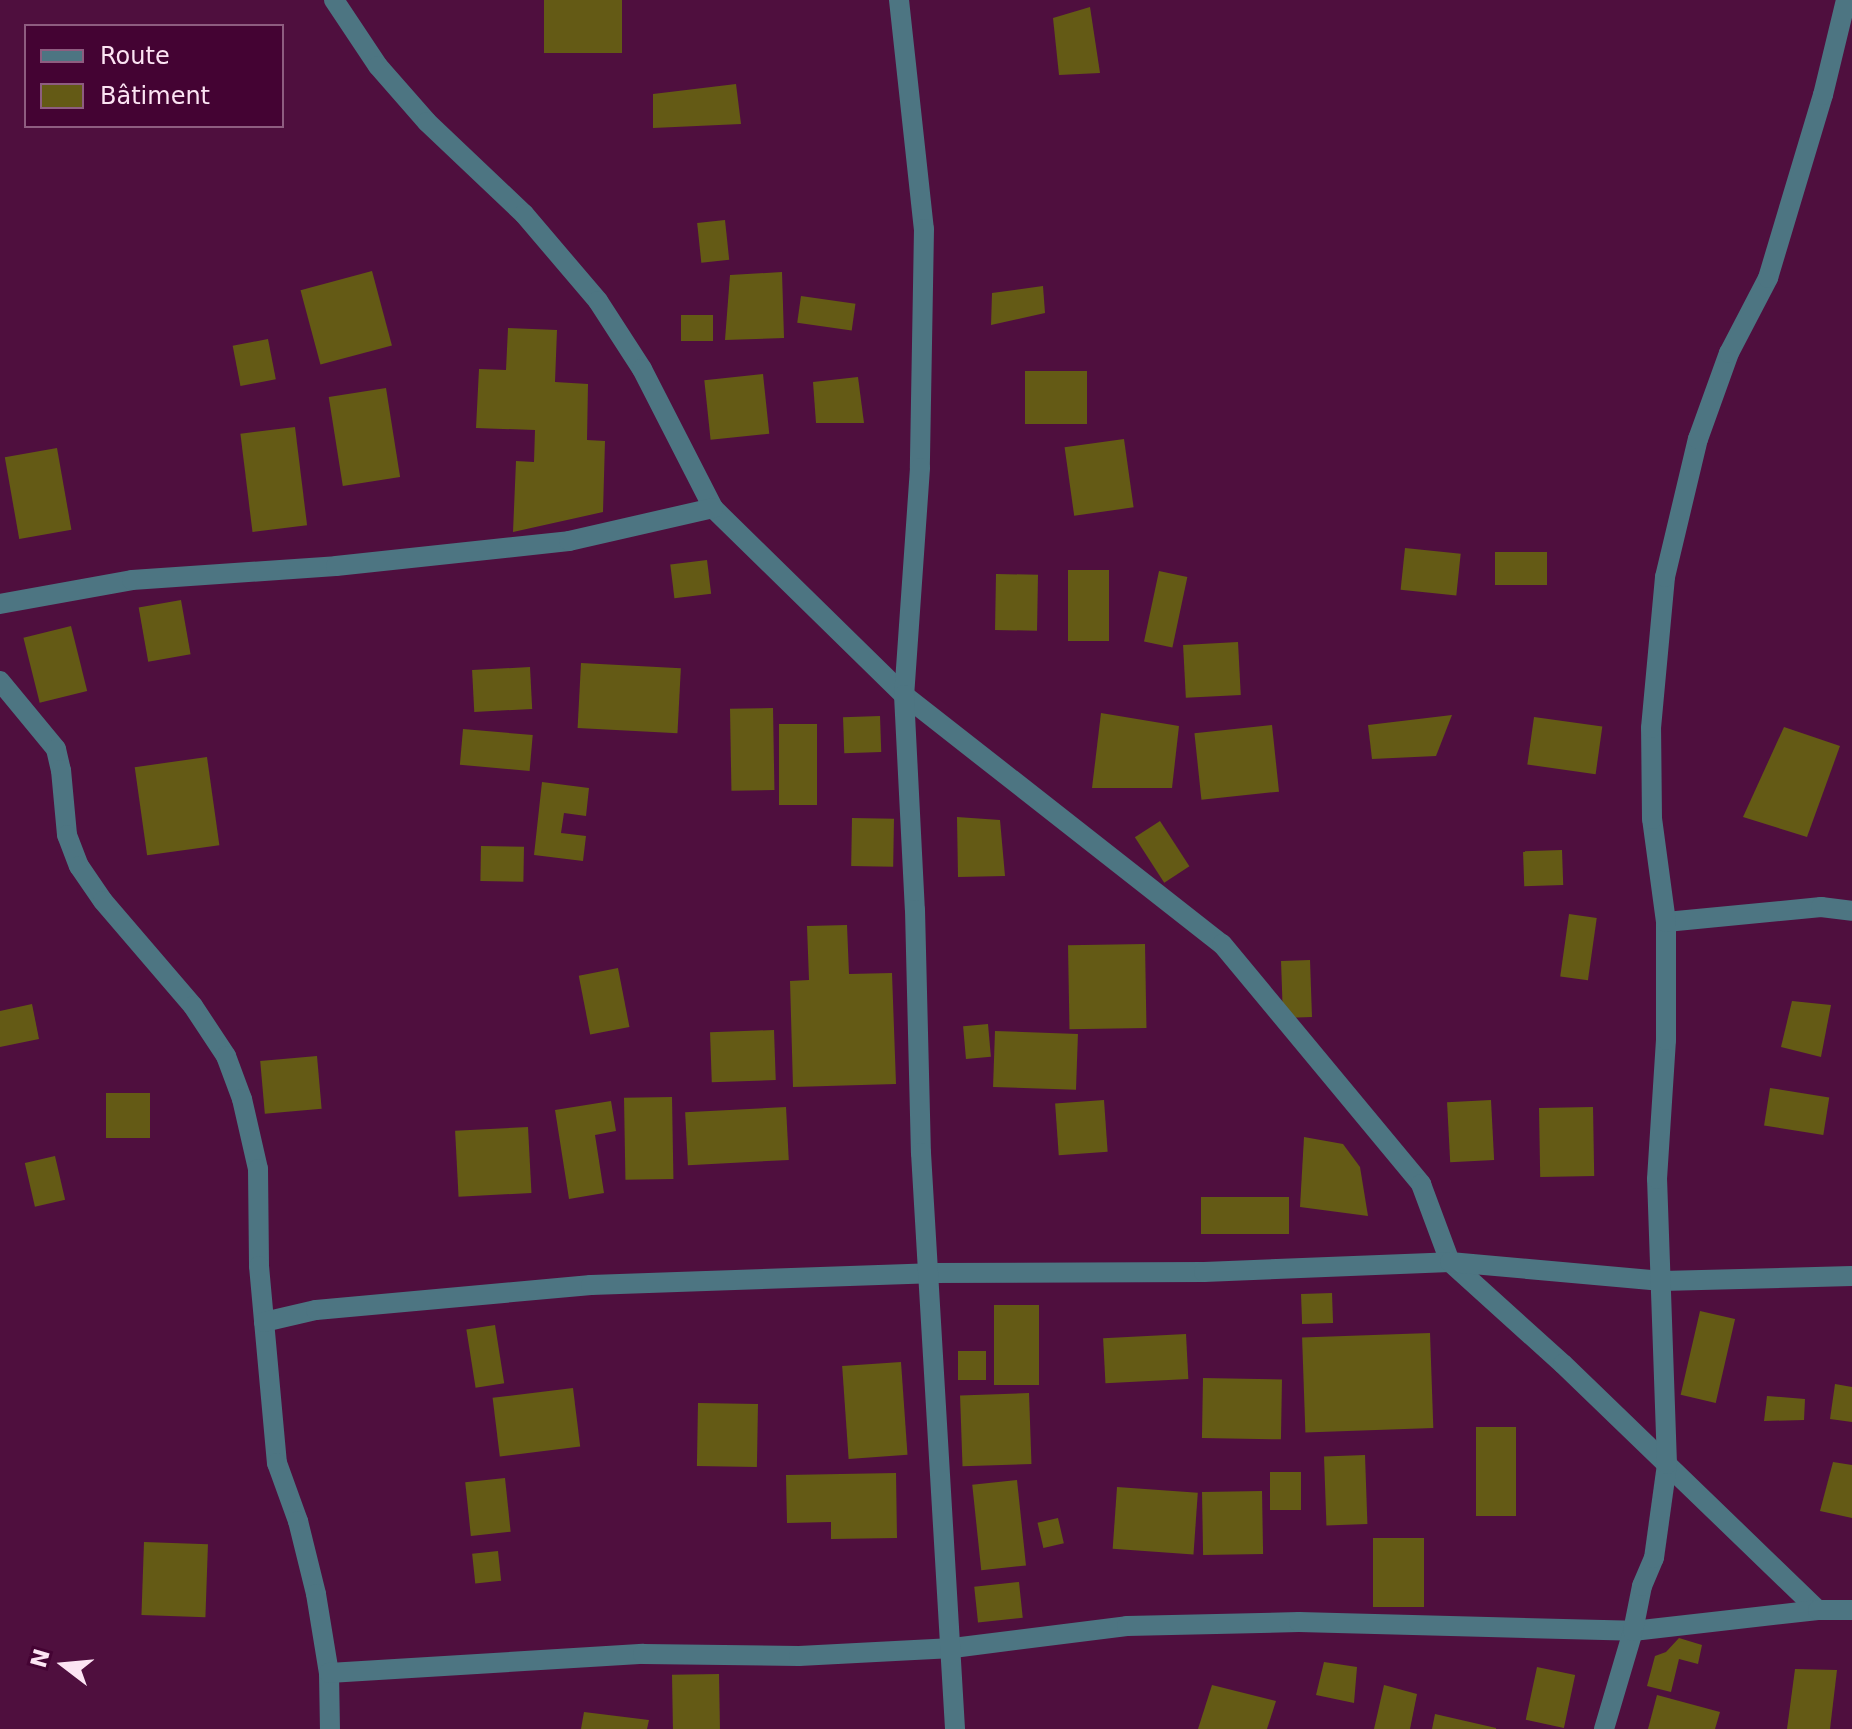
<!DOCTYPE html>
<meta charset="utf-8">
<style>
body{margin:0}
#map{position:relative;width:1852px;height:1729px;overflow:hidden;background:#4f0f3e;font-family:"DejaVu Sans",sans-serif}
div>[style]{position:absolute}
.building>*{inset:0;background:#645a15;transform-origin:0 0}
.minor>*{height:20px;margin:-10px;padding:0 10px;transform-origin:10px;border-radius:10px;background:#4d7582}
.tertiary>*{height:20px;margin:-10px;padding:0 10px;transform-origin:10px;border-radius:10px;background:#4d7582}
span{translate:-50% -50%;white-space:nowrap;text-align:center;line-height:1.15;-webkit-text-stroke:6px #440333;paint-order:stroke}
.legend{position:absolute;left:24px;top:24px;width:260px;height:104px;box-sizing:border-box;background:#440333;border:2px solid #8e5d80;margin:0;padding:10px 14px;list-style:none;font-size:24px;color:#fce4f3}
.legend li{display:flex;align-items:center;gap:16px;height:40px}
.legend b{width:40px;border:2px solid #8e5d80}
.north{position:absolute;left:24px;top:1625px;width:80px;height:80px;-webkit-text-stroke:6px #440333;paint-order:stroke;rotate:286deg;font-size:22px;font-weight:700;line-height:32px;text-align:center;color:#fce4f3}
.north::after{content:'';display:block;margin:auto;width:28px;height:36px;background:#fce4f3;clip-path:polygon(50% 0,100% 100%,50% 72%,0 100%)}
</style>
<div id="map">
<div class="building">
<i style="left:544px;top:0;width:78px;height:53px"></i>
<i style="clip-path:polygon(1090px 7px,1100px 73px,1059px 75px,1053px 18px)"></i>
<i style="clip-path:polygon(736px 84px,741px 124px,653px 128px,653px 94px)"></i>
<i style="left:725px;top:220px;width:40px;height:28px;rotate:84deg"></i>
<i style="left:372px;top:271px;width:77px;height:74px;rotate:75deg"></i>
<i style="clip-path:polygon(782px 272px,784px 338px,725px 340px,730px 275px)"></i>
<i style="clip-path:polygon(1043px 286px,1045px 313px,991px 325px,992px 293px)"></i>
<i style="left:801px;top:296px;width:55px;height:27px;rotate:8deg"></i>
<i style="left:681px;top:315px;width:32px;height:26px"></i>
<i style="clip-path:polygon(508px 328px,557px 330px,555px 382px,588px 384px,587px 440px,605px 441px,603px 512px,513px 532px,516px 461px,534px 462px,535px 430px,476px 428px,479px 369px,506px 370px)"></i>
<i style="left:268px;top:339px;width:41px;height:36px;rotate:79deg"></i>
<i style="left:1087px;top:371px;width:53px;height:62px;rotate:90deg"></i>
<i style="left:763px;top:374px;width:60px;height:59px;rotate:84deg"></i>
<i style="clip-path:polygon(858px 377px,864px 423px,816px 423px,813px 382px)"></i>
<i style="left:386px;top:388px;width:90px;height:58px;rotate:81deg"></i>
<i style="left:295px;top:427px;width:99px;height:55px;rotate:83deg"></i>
<i style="left:1124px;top:439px;width:69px;height:60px;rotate:82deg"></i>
<i style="left:57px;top:448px;width:83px;height:53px;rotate:80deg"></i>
<i style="left:1405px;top:548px;width:56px;height:42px;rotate:6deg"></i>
<i style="left:1495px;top:552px;width:52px;height:33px"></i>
<i style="left:707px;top:560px;width:34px;height:37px;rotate:83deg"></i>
<i style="left:1068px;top:570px;width:41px;height:71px"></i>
<i style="left:1159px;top:571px;width:29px;height:72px;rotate:12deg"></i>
<i style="left:996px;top:574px;width:42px;height:56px;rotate:1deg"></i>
<i style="left:181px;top:600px;width:55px;height:43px;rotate:80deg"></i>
<i style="left:71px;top:626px;width:67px;height:49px;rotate:76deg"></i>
<i style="left:1238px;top:642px;width:53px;height:55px;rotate:87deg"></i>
<i style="left:581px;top:663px;width:100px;height:65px;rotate:3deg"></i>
<i style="left:530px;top:667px;width:42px;height:58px;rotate:87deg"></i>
<i style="left:773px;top:708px;width:82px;height:43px;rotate:89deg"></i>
<i style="clip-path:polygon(1101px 713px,1179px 726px,1172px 788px,1092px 788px)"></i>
<i style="clip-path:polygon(1452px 715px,1436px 756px,1372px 759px,1368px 725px)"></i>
<i style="left:880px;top:716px;width:36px;height:37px;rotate:88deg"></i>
<i style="left:1534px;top:717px;width:69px;height:48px;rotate:8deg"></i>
<i style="left:817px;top:724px;width:81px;height:38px;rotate:90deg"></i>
<i style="left:1272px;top:725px;width:67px;height:78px;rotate:84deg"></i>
<i style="clip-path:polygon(1784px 727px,1840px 746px,1807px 837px,1743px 817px)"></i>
<i style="left:463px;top:729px;width:70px;height:36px;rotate:5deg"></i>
<i style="left:207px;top:757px;width:89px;height:73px;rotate:82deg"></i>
<i style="clip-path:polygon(542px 782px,589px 788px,586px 816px,564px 813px,561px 833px,586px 836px,583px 861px,534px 855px)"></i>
<i style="clip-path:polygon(957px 817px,1000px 820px,1005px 876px,958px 877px)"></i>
<i style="left:852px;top:818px;width:42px;height:48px;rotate:1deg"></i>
<i style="left:1160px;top:821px;width:54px;height:30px;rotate:57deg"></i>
<i style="left:481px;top:846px;width:43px;height:35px;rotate:1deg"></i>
<i style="left:1562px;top:850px;width:35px;height:39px;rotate:88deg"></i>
<i style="left:1569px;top:914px;width:28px;height:63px;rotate:8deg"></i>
<i style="clip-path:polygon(847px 925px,849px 974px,892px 973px,896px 1084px,793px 1087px,790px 981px,809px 980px,807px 926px)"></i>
<i style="left:1145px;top:944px;width:84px;height:77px;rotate:89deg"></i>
<i style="left:1310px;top:960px;width:57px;height:29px;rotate:88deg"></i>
<i style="left:618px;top:968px;width:60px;height:40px;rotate:79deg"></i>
<i style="clip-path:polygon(1792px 1001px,1831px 1005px,1821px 1057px,1781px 1047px)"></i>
<i style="clip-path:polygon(32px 1004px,39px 1039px,0 1047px,0 1011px)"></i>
<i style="left:988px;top:1024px;width:33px;height:25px;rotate:85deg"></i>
<i style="left:774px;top:1030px;width:50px;height:64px;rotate:88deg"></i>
<i style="left:995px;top:1031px;width:83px;height:56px;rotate:2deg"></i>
<i style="left:317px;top:1056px;width:53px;height:57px;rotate:85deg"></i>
<i style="left:1770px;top:1088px;width:60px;height:38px;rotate:9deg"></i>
<i style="left:106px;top:1093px;width:44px;height:45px"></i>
<i style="left:672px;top:1097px;width:82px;height:48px;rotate:89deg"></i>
<i style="left:1104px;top:1100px;width:52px;height:49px;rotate:86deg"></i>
<i style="left:1491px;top:1100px;width:60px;height:44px;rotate:87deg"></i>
<i style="clip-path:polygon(611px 1101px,616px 1131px,595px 1135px,604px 1193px,569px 1199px,555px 1110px)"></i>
<i style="left:786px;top:1107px;width:53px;height:101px;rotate:87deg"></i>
<i style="left:1593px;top:1107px;width:69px;height:54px;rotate:89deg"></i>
<i style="left:528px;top:1127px;width:66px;height:73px;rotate:87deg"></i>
<i style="clip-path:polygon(1304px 1137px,1343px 1144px,1360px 1167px,1368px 1216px,1300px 1207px)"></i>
<i style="left:55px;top:1156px;width:45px;height:31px;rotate:77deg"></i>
<i style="left:1289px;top:1197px;width:37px;height:88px;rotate:90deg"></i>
<i style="left:1332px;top:1293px;width:30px;height:31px;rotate:88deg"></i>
<i style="left:994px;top:1305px;width:45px;height:80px"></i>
<i style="left:1700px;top:1311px;width:36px;height:86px;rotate:13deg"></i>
<i style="left:495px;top:1325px;width:59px;height:29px;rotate:81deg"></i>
<i style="left:1430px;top:1333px;width:95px;height:128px;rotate:88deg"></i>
<i style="left:1186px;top:1334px;width:45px;height:83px;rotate:87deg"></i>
<i style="left:958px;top:1351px;width:28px;height:29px"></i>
<i style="left:901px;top:1362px;width:93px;height:59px;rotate:86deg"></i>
<i style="left:1203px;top:1378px;width:79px;height:60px;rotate:1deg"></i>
<i style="clip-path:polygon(1835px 1384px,1852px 1387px,1852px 1422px,1830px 1419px)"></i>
<i style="left:573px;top:1388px;width:59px;height:81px;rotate:83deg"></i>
<i style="left:1029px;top:1393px;width:71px;height:69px;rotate:88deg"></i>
<i style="clip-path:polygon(1767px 1396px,1805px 1399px,1804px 1420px,1764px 1421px)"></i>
<i style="left:698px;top:1403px;width:60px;height:63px;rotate:1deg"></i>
<i style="left:1476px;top:1427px;width:40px;height:89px"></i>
<i style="left:1365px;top:1455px;width:69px;height:41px;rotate:88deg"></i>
<i style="clip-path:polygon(1833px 1462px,1852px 1465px,1852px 1518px,1820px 1511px)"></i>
<i style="left:1270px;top:1472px;width:31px;height:38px"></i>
<i style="clip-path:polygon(896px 1473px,897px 1538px,831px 1539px,831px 1522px,787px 1523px,786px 1475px)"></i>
<i style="left:505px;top:1478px;width:54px;height:40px;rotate:84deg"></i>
<i style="left:1017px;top:1480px;width:86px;height:45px;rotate:84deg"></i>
<i style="left:1117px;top:1487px;width:81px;height:62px;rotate:4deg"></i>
<i style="left:1262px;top:1491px;width:63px;height:60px;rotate:89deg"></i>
<i style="left:1058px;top:1518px;width:26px;height:21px;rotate:77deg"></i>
<i style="left:1373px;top:1538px;width:51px;height:69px"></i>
<i style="left:144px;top:1542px;width:64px;height:73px;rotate:2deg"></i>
<i style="left:498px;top:1551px;width:30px;height:26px;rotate:84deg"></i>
<i style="left:1019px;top:1582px;width:36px;height:45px;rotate:84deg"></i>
<i style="clip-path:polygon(1679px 1638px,1702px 1645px,1698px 1664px,1679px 1659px,1671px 1692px,1647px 1686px,1655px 1656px,1666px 1652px)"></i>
<i style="clip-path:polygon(1324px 1662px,1357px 1667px,1354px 1703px,1316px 1695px)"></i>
<i style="left:1537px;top:1667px;width:39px;height:54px;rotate:12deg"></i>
<i style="clip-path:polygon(1795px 1669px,1837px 1670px,1830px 1729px,1787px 1729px)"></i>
<i style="left:719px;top:1674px;width:55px;height:47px;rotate:89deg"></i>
<i style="clip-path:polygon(1212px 1685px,1276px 1701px,1267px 1729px,1198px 1729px)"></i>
<i style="clip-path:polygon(1384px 1685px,1417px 1694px,1410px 1729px,1374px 1729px)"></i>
<i style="clip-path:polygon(1657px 1695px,1720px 1712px,1715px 1729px,1648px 1729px)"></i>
<i style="clip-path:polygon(584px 1712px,649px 1720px,647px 1729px,581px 1729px)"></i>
<i style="clip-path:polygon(1435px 1714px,1496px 1728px,1496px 1729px,1432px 1729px)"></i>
</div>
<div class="minor">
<i style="left:334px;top:0;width:79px;rotate:56.3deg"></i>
<i style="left:378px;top:66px;width:74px;rotate:48.8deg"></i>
<i style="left:427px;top:122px;width:134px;rotate:43.5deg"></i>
<i style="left:524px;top:214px;width:114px;rotate:49.6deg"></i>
<i style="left:598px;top:301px;width:81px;rotate:57.1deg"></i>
<i style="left:642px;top:369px;width:156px;rotate:62.9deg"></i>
<i style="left:713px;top:508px;width:267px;rotate:44.4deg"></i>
<i style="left:904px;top:695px;width:404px;rotate:38.1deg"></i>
<i style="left:1222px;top:944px;width:312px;rotate:50.3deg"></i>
<i style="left:1421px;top:1184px;width:83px;rotate:69.6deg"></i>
<i style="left:1450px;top:1262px;width:152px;rotate:42.1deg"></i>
<i style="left:1563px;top:1364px;width:354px;rotate:44deg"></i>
<i style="left:0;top:604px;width:134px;rotate:-10.3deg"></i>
<i style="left:132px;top:580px;width:204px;rotate:-3.9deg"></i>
<i style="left:336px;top:566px;width:234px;rotate:-6.1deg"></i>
<i style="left:569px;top:541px;width:148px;rotate:-12.9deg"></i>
<i style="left:0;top:681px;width:88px;rotate:50.5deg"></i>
<i style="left:56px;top:749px;width:22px;rotate:77deg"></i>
<i style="left:61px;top:770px;width:65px;rotate:84.7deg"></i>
<i style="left:67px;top:835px;width:33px;rotate:69deg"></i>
<i style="left:79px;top:866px;width:42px;rotate:55.6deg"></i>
<i style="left:103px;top:901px;width:138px;rotate:49.4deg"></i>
<i style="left:193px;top:1006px;width:60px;rotate:56.6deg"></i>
<i style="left:226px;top:1056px;width:46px;rotate:69.6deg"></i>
<i style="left:242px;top:1099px;width:72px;rotate:77.1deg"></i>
<i style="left:258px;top:1169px;width:97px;rotate:89.4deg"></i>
<i style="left:259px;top:1266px;width:198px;rotate:84.8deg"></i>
<i style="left:277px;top:1463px;width:62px;rotate:70.1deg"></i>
<i style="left:298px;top:1521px;width:75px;rotate:76.1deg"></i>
<i style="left:316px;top:1594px;width:80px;rotate:80.7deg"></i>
<i style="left:329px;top:1673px;width:56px;rotate:89deg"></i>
<i style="left:1666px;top:922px;width:156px;rotate:-5.5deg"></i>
<i style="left:1821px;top:907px;width:31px;rotate:7deg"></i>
<i style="left:264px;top:1322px;width:53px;rotate:-13deg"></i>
<i style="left:316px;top:1310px;width:276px;rotate:-5.2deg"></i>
<i style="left:591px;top:1285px;width:339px;rotate:-2deg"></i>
<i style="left:930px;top:1273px;width:274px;rotate:-0.2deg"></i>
<i style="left:1204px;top:1272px;width:246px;rotate:-2.3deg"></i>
<i style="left:1450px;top:1262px;width:213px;rotate:5.1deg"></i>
<i style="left:1662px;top:1281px;width:190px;rotate:-1.5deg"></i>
<i style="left:329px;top:1673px;width:315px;rotate:-3.5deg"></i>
<i style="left:643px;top:1654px;width:156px;rotate:0.7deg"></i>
<i style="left:799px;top:1656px;width:154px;rotate:-3deg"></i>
<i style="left:953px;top:1648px;width:175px;rotate:-7.2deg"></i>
<i style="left:1127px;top:1626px;width:172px;rotate:-1.3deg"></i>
<i style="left:1299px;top:1622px;width:334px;rotate:1.5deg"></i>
<i style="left:1633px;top:1631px;width:186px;rotate:-6.5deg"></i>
<i style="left:1818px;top:1610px;width:34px"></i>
<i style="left:1604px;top:1729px;width:102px;rotate:-73.5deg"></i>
<i style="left:1633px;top:1631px;width:46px;rotate:-78.7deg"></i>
<i style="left:1642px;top:1586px;width:30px;rotate:-67deg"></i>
<i style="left:1654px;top:1558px;width:95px;rotate:-82.1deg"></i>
<i style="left:1667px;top:1464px;width:285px;rotate:-92deg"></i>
<i style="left:1657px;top:1179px;width:139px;rotate:-86.3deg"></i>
<i style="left:1666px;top:1040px;width:118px;rotate:-90deg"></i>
<i style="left:1666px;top:922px;width:104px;rotate:-97.7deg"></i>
<i style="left:1652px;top:819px;width:91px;rotate:-90.6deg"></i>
<i style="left:1651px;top:728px;width:152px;rotate:-84.7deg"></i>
<i style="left:1665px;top:577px;width:142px;rotate:-76.6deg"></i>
<i style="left:1698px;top:439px;width:91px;rotate:-70.2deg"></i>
<i style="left:1729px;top:353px;width:85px;rotate:-62.5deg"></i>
<i style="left:1768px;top:278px;width:191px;rotate:-73.3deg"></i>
<i style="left:1823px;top:95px;width:98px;rotate:-76.4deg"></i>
</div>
<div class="tertiary">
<i style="left:899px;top:0;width:230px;rotate:83.8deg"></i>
<i style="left:924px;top:229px;width:239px;rotate:91deg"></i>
<i style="left:920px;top:468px;width:228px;rotate:94deg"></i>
<i style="left:904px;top:695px;width:215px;rotate:87.1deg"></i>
<i style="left:915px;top:910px;width:243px;rotate:88.6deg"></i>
<i style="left:921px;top:1153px;width:577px;rotate:86.62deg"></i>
</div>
<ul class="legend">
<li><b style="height:10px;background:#4d7582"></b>Route</li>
<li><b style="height:22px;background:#645a15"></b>Bâtiment</li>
</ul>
<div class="north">N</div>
</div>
